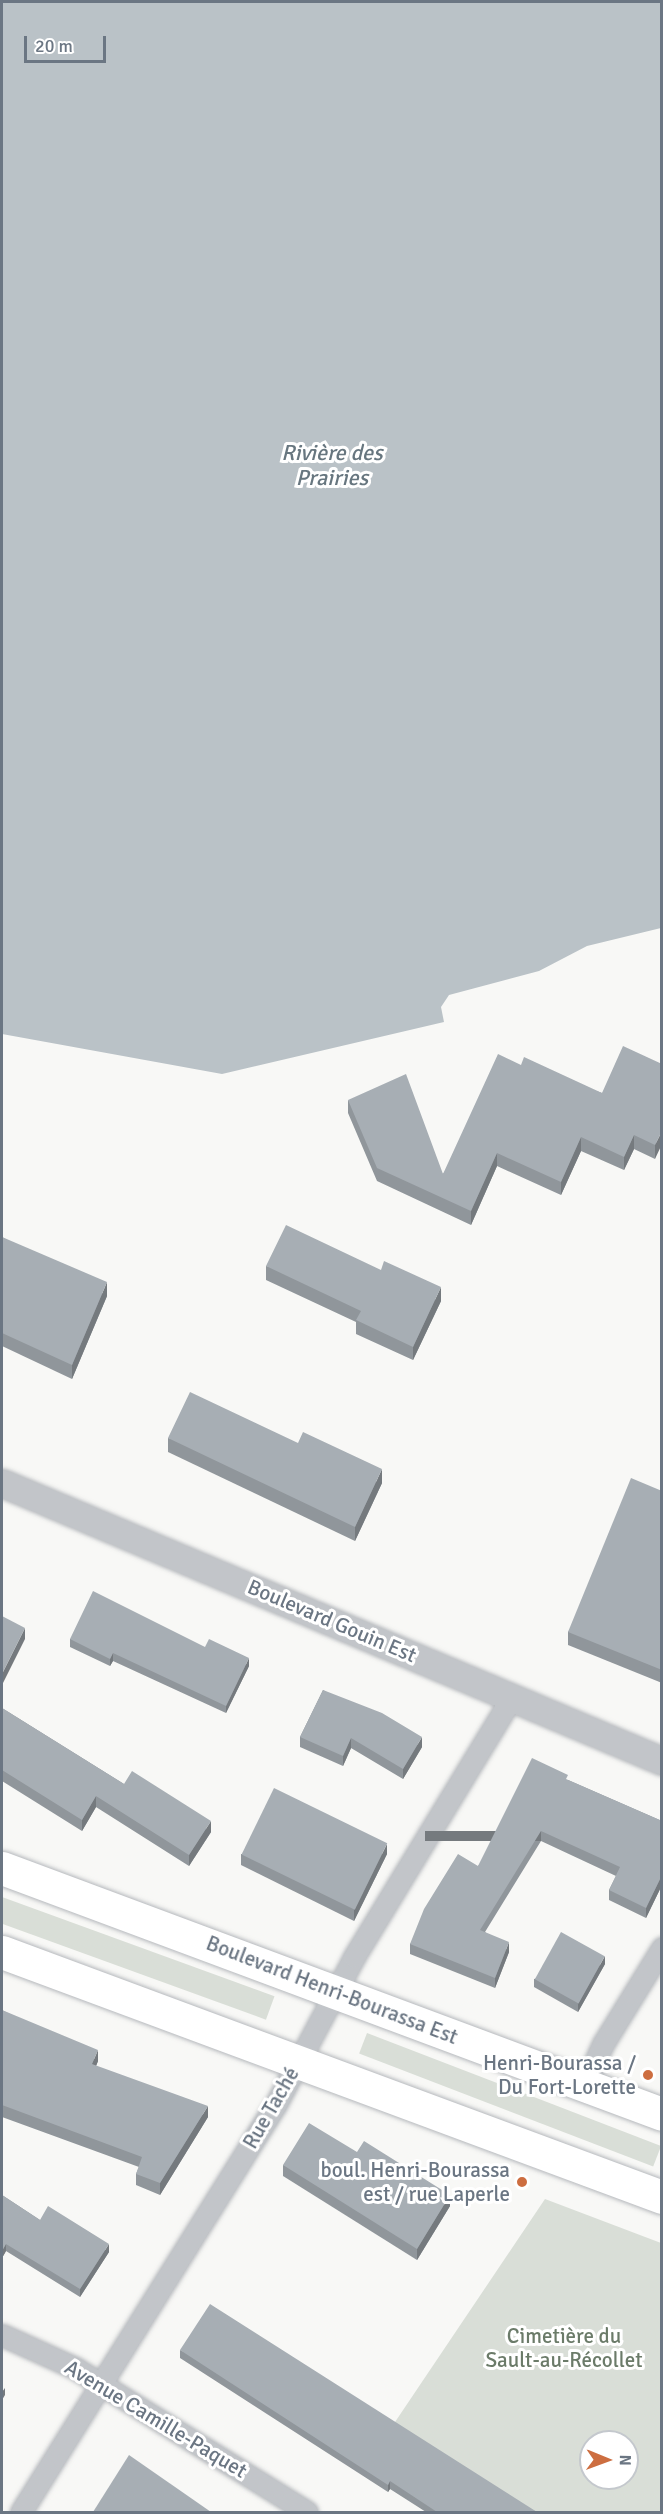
<!DOCTYPE html>
<meta charset="utf-8">
<style>
body{margin:0}
#map{position:relative;width:663px;height:2514px;overflow:hidden;background:#f8f8f6;font-family:Signika,sans-serif}
div>[style]{position:absolute}
.green>*{inset:0;background:#d9ded7;transform-origin:0 0}
.water>*{inset:0;background:#bac2c7}
.roads{filter:drop-shadow(0 0 2px #b6b9bd) drop-shadow(0 0 2px #b6b9bd)}
.minor>*{height:21px;margin:-10.5px;padding:0 10.5px;transform-origin:10.5px;border-radius:10.5px;background:#c2c5c9}
.tertiary>*{height:27px;margin:-13.5px;padding:0 13.5px;transform-origin:13.5px;border-radius:13.5px;background:#c2c5c9}
.primary>*{height:33px;margin:-16.5px;padding:0 16.5px;transform-origin:16.5px;border-radius:16.5px;background:#fff}
.wall>*{inset:0;background:#90969b}
.shaded-wall>*{inset:0;background:#757a7e;transform-origin:0 0}
.building>*{inset:0;background:#a7aeb4;transform-origin:0 0}
.dots>*{width:16px;height:16px;translate:-50% -50%;box-sizing:border-box;border:3px solid #fff;border-radius:50%}
span{translate:-50% -50%;white-space:nowrap;text-align:center;line-height:1.15;-webkit-text-stroke:6px #fff;paint-order:stroke}
.street-label{font-size:21px;color:#6b7683}
.poi-label{font-size:21px;color:#6b7683}
.right{translate:-100% -50%;text-align:right}
.park-label{font-size:21px;color:#6b7b69}
.water-label{font-size:22px;color:#67767f;font-style:italic}
.frame{position:absolute;inset:0;border:3px solid #6b7683;pointer-events:none}
.north{position:absolute;left:579px;top:2430px;width:60px;height:60px;box-sizing:border-box;background:#fff;border:2px solid #c4c8cd;border-radius:50%;rotate:91deg;font-size:16px;font-weight:700;line-height:24px;text-align:center;color:#6b7683}
.north::after{content:'';display:block;margin:auto;width:21px;height:27px;background:#cd6e40;clip-path:polygon(50% 0,100% 100%,50% 72%,0 100%)}
.scale{position:absolute;left:24px;top:36px;width:82px;height:27px;box-sizing:border-box;border:3px solid #6b7683;border-top:0;padding-left:8px;font-size:18px;line-height:21px;white-space:nowrap;color:#6b7683;-webkit-text-stroke:4px #fff;paint-order:stroke}
</style>
<div id="map">
<div class="green">
<i style="left:2px;top:1897px;width:290px;height:25px;rotate:20deg"></i>
<i style="left:367px;top:2033px;width:315px;height:22px;rotate:21deg"></i>
<i style="clip-path:polygon(evenodd,545px 2199px,661px 2243px,661px 2512px,529px 2512px,393px 2425px,545px 2199px,591px 2442px,627px 2442px,627px 2478px,591px 2478px,591px 2442px)"></i>
</div>
<div class="water">
<i style="clip-path:polygon(2px 2px,661px 2px,661px 928px,587px 946px,539px 971px,449px 995px,441px 1007px,444px 1022px,222px 1074px,2px 1034px)"></i>
</div>
<div class="roads">
<div class="minor">
<i style="left:584px;top:2086px;width:46px;rotate:-65.7deg"></i>
<i style="left:603px;top:2044px;width:113px;rotate:-58.4deg"></i>
<i style="left:2px;top:2335px;width:80px;rotate:24.3deg"></i>
<i style="left:75px;top:2368px;width:273px;rotate:31.8deg"></i>
<i style="left:21px;top:2512px;width:481px;rotate:-58deg"></i>
<i style="left:276px;top:2104px;width:166px;rotate:-62deg"></i>
<i style="left:354px;top:1957px;width:304px;rotate:-58.7deg"></i>
</div>
<div class="tertiary">
<i style="left:2px;top:1483px;width:716px;rotate:22.84deg"></i>
</div>
<div class="primary">
<i style="left:2px;top:1868px;width:704px;rotate:20.44deg"></i>
<i style="left:2px;top:1952px;width:704px;rotate:20.37deg"></i>
</div>
</div>
<div class="wall">
<i style="clip-path:polygon(662px 1064px,655px 1159px,634px 1149px,624px 1170px,581px 1151px,561px 1195px,497px 1166px,471px 1225px,377px 1181px,348px 1113px,348px 1100px,443px 1174px,521px 1065px,602px 1093px)"></i>
<i style="clip-path:polygon(2px 1237px,107px 1296px,72px 1379px,2px 1346px)"></i>
<i style="clip-path:polygon(266px 1266px,441px 1301px,413px 1360px,356px 1334px,356px 1322px,266px 1280px)"></i>
<i style="clip-path:polygon(168px 1438px,382px 1483px,355px 1541px,168px 1452px)"></i>
<i style="clip-path:polygon(662px 1491px,662px 1683px,568px 1645px,568px 1632px)"></i>
<i style="clip-path:polygon(70px 1639px,205px 1647px,249px 1666px,226px 1713px,113px 1661px,110px 1666px,70px 1647px)"></i>
<i style="clip-path:polygon(323px 1690px,422px 1747px,403px 1779px,351px 1748px,343px 1766px,300px 1747px,300px 1737px)"></i>
<i style="clip-path:polygon(2px 1708px,124px 1784px,211px 1832px,189px 1866px,96px 1807px,82px 1831px,2px 1781px)"></i>
<i style="clip-path:polygon(568px 1780px,662px 1821px,662px 1885px,646px 1918px,609px 1900px,609px 1890px,616px 1876px,541px 1841px,485px 1932px,509px 1952px,495px 1988px,410px 1954px,410px 1944px,478px 1866px)"></i>
<i style="clip-path:polygon(241px 1854px,387px 1854px,354px 1921px,241px 1865px)"></i>
<i style="clip-path:polygon(605px 1964px,578px 2012px,534px 1987px,534px 1979px)"></i>
<i style="clip-path:polygon(2px 2010px,98px 2061px,96px 2066px,208px 2117px,160px 2195px,136px 2185px,136px 2174px,139px 2167px,2px 2117px)"></i>
<i style="clip-path:polygon(283px 2165px,450px 2206px,417px 2260px,283px 2176px)"></i>
<i style="clip-path:polygon(2px 2195px,40px 2220px,109px 2252px,80px 2297px,6px 2251px,2px 2258px)"></i>
<i style="clip-path:polygon(180px 2350px,537px 2512px,426px 2512px,390px 2489px,388px 2492px,180px 2358px)"></i>
</div>
<div class="shaded-wall">
<i style="clip-path:polygon(662px 1131px,662px 1144px,655px 1159px,655px 1145px)"></i>
<i style="clip-path:polygon(634px 1135px,634px 1149px,624px 1170px,624px 1157px)"></i>
<i style="clip-path:polygon(581px 1137px,581px 1151px,561px 1195px,561px 1182px)"></i>
<i style="clip-path:polygon(497px 1153px,497px 1166px,471px 1225px,471px 1211px)"></i>
<i style="clip-path:polygon(107px 1282px,107px 1296px,72px 1379px,72px 1365px)"></i>
<i style="clip-path:polygon(441px 1287px,441px 1301px,413px 1360px,413px 1347px)"></i>
<i style="clip-path:polygon(382px 1469px,382px 1483px,355px 1541px,355px 1527px)"></i>
<i style="clip-path:polygon(25px 1628px,25px 1639px,2px 1685px,2px 1674px)"></i>
<i style="clip-path:polygon(113px 1653px,113px 1661px,110px 1666px,110px 1659px)"></i>
<i style="clip-path:polygon(249px 1658px,249px 1666px,226px 1713px,226px 1706px)"></i>
<i style="clip-path:polygon(422px 1737px,422px 1747px,403px 1779px,403px 1769px)"></i>
<i style="clip-path:polygon(351px 1738px,351px 1748px,343px 1766px,343px 1756px)"></i>
<i style="clip-path:polygon(96px 1796px,96px 1807px,82px 1831px,82px 1820px)"></i>
<i style="clip-path:polygon(211px 1821px,211px 1832px,189px 1866px,189px 1855px)"></i>
<i style="left:541px;top:1831px;width:10px;height:116px;rotate:90deg"></i>
<i style="clip-path:polygon(387px 1844px,387px 1854px,354px 1921px,354px 1910px)"></i>
<i style="clip-path:polygon(662px 1875px,662px 1885px,646px 1918px,646px 1908px)"></i>
<i style="clip-path:polygon(509px 1942px,509px 1952px,495px 1988px,495px 1978px)"></i>
<i style="clip-path:polygon(605px 1956px,605px 1964px,578px 2012px,578px 2004px)"></i>
<i style="clip-path:polygon(98px 2050px,98px 2061px,92px 2076px,92px 2064px)"></i>
<i style="clip-path:polygon(208px 2106px,208px 2117px,160px 2195px,160px 2183px)"></i>
<i style="clip-path:polygon(450px 2195px,450px 2206px,417px 2260px,417px 2249px)"></i>
<i style="clip-path:polygon(6px 2244px,6px 2251px,2px 2258px,2px 2251px)"></i>
<i style="clip-path:polygon(109px 2244px,109px 2252px,80px 2297px,80px 2289px)"></i>
<i style="clip-path:polygon(5px 2388px,5px 2395px,2px 2400px,2px 2392px)"></i>
<i style="clip-path:polygon(390px 2481px,390px 2489px,388px 2492px,388px 2485px)"></i>
</div>
<div class="building">
<i style="clip-path:polygon(623px 1046px,662px 1064px,662px 1131px,655px 1145px,634px 1135px,624px 1157px,581px 1137px,561px 1182px,497px 1153px,471px 1211px,377px 1168px,348px 1100px,406px 1074px,443px 1174px,498px 1054px,521px 1065px,524px 1057px,602px 1093px)"></i>
<i style="clip-path:polygon(286px 1225px,381px 1270px,384px 1261px,441px 1287px,413px 1347px,356px 1320px,361px 1311px,266px 1266px)"></i>
<i style="clip-path:polygon(2px 1237px,107px 1282px,72px 1365px,2px 1333px)"></i>
<i style="clip-path:polygon(190px 1392px,298px 1443px,303px 1432px,382px 1469px,355px 1527px,168px 1438px)"></i>
<i style="clip-path:polygon(631px 1478px,662px 1491px,662px 1670px,568px 1632px)"></i>
<i style="clip-path:polygon(93px 1591px,205px 1647px,209px 1639px,249px 1658px,226px 1706px,113px 1653px,110px 1659px,70px 1639px)"></i>
<i style="clip-path:polygon(2px 1616px,25px 1628px,2px 1674px)"></i>
<i style="clip-path:polygon(323px 1690px,382px 1713px,422px 1737px,403px 1769px,351px 1738px,343px 1756px,300px 1737px)"></i>
<i style="clip-path:polygon(2px 1708px,124px 1784px,132px 1771px,211px 1821px,189px 1855px,96px 1796px,82px 1820px,2px 1770px)"></i>
<i style="clip-path:polygon(532px 1758px,568px 1775px,566px 1779px,662px 1821px,662px 1875px,646px 1908px,609px 1890px,620px 1867px,541px 1831px,480px 1930px,509px 1942px,495px 1978px,410px 1944px,424px 1909px,458px 1854px,478px 1866px)"></i>
<i style="left:274px;top:1788px;width:126px;height:74px;rotate:26deg"></i>
<i style="left:561px;top:1932px;width:50px;height:54px;rotate:29deg"></i>
<i style="clip-path:polygon(2px 2010px,98px 2050px,92px 2064px,208px 2106px,160px 2183px,136px 2174px,142px 2157px,2px 2105px)"></i>
<i style="clip-path:polygon(309px 2123px,357px 2152px,364px 2141px,450px 2195px,417px 2249px,283px 2165px)"></i>
<i style="clip-path:polygon(2px 2195px,40px 2220px,48px 2206px,109px 2244px,80px 2289px,6px 2244px,2px 2251px)"></i>
<i style="clip-path:polygon(210px 2304px,537px 2512px,437px 2512px,390px 2481px,388px 2485px,180px 2350px)"></i>
<i style="clip-path:polygon(129px 2455px,211px 2512px,93px 2512px)"></i>
</div>
<div class="dots">
<i style="left:648px;top:2075px;background:#cd6e40"></i>
<i style="left:522px;top:2182px;background:#cd6e40"></i>
</div>
<div class="street-label">
<span style="left:332px;top:1621px;rotate:23deg">Boulevard Gouin Est</span>
<span style="left:332px;top:1990px;rotate:21deg">Boulevard Henri-Bourassa Est</span>
<span style="left:271px;top:2108px;rotate:-60deg">Rue Taché</span>
<span style="left:156px;top:2419px;rotate:31deg">Avenue Camille-Paquet</span>
</div>
<div class="poi-label">
<span class="right" style="left:636px;top:2075px">Henri-Bourassa /<br>Du Fort-Lorette</span>
<span class="right" style="left:510px;top:2182px">boul. Henri-Bourassa<br>est / rue Laperle</span>
</div>
<div class="park-label">
<span style="left:564px;top:2348px">Cimetière du<br>Sault-au-Récollet</span>
</div>
<div class="water-label">
<span style="left:332px;top:465px">Rivière des<br>Prairies</span>
</div>
<div class="frame"></div>
<div class="north">N</div>
<div class="scale">20 m</div>
</div>
